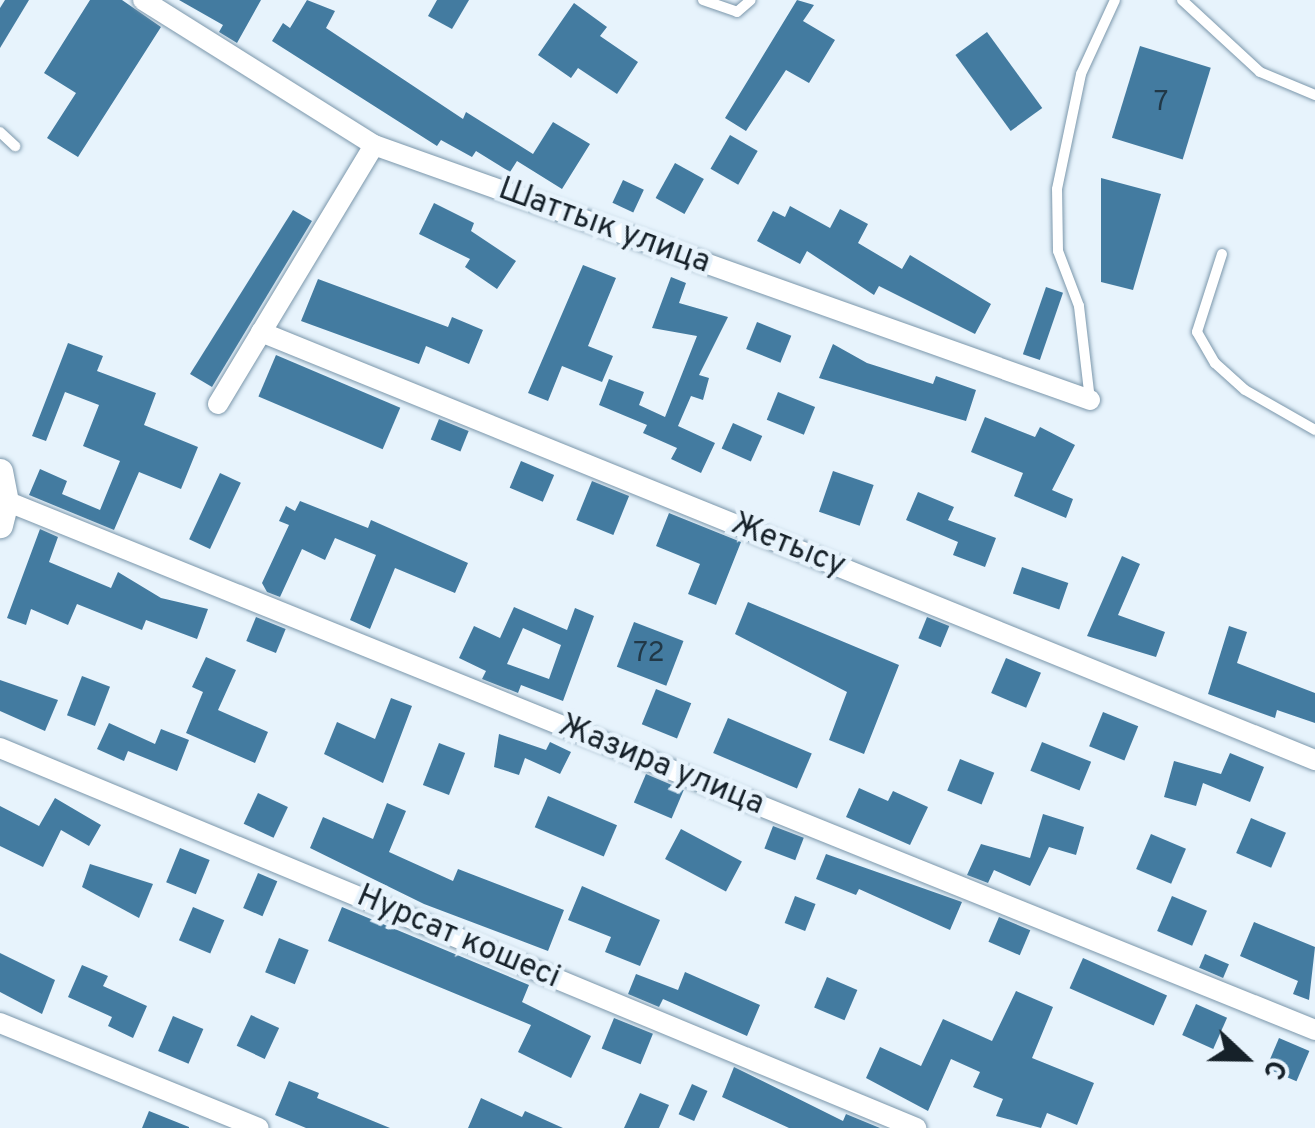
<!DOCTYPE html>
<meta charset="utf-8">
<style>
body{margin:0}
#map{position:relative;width:1315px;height:1128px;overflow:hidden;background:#e7f3fc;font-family:Overpass,sans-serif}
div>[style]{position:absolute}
.building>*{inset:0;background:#437ba0;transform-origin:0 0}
.roads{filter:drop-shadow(0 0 2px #7b97ab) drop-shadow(0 0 2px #7b97ab)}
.service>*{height:10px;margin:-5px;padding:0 5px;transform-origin:5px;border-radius:5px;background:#fff}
.minor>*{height:20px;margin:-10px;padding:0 10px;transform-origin:10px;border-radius:10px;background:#fff}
.tertiary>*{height:25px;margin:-12.5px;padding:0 12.5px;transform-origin:12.5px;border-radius:12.5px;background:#fff}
span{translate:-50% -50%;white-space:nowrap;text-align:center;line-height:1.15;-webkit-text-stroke:9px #e7f3fc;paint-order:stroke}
.number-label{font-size:28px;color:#213847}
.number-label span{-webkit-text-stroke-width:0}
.street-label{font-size:32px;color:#162129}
.north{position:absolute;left:1195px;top:1008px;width:100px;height:100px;-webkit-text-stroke:8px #e7f3fc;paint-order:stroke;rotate:112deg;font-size:28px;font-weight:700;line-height:40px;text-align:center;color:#162129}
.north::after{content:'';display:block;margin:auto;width:35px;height:45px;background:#162129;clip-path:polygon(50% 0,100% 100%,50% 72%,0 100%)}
</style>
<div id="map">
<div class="building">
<i style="clip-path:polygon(5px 0,29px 0,0 48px,0 8px)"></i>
<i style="clip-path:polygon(90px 0,122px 0,161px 27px,78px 157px,47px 138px,76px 93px,44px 73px)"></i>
<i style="clip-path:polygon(179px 0,261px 0,237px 43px,219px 32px,223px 25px)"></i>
<i style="clip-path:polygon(307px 0,335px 11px,326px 28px,463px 119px,466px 112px,533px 154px,553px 122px,590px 144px,562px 189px,517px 161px,510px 172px,476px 151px,472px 157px,441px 140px,437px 146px,272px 41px,283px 23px,290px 28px)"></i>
<i style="clip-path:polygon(437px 0,469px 0,452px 29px,428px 16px)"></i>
<i style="clip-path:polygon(797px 0,814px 5px,803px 21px,835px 40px,809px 83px,786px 70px,746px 131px,725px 118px)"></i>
<i style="clip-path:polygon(574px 3px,607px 27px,600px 36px,638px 62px,617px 94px,578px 68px,571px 78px,538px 55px)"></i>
<i style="left:987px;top:32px;width:94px;height:39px;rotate:54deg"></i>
<i style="left:1140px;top:46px;width:74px;height:96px;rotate:17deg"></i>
<i style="left:730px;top:135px;width:32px;height:39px;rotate:30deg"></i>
<i style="left:675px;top:163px;width:33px;height:40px;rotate:29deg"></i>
<i style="clip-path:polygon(1101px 178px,1161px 194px,1133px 290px,1101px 282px)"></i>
<i style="left:623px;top:180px;width:23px;height:25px;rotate:25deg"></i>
<i style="clip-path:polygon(434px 203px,474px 223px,471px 231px,516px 261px,497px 289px,465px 267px,470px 259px,419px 234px)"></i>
<i style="clip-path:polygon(790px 206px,830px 228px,840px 209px,868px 224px,858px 243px,902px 269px,910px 255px,991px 304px,975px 334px,879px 286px,874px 295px,807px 251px,800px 264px,757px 241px,773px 211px,785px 217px)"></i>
<i style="clip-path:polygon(293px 210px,312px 221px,212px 387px,190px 374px)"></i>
<i style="clip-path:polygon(583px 265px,616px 278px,588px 346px,613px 356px,602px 382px,562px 366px,548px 401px,528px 393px)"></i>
<i style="clip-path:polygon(671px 277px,686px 283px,679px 303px,728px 317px,699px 375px,709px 378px,703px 400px,691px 396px,678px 426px,715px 443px,701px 473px,671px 459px,677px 448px,643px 433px,647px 425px,599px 405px,609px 379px,644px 392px,639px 405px,665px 417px,697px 336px,652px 328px)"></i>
<i style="clip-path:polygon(318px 279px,448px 327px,452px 317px,483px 330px,469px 364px,426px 346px,419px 364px,301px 321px)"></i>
<i style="left:1046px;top:287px;width:18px;height:71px;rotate:19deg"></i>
<i style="left:757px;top:322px;width:37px;height:29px;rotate:22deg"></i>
<i style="clip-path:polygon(68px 343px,103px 356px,97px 371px,156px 393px,144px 425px,198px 447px,181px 489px,139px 472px,114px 530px,29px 495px,40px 469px,67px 481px,62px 494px,100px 510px,120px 461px,83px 446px,99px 405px,65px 392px,46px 441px,32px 436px)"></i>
<i style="clip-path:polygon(833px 344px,867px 363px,933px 384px,936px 376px,976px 390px,966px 421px,819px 378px)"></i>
<i style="left:276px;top:355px;width:135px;height:45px;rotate:23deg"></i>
<i style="left:778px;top:392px;width:40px;height:30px;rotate:22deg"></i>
<i style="clip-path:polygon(985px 417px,1035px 437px,1040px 427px,1075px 445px,1052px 490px,1073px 499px,1066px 518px,1014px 496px,1023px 473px,971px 452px)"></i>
<i style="left:439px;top:419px;width:32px;height:22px;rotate:22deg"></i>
<i style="left:733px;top:423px;width:32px;height:28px;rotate:24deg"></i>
<i style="left:521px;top:461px;width:36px;height:29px;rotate:23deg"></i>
<i style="left:833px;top:471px;width:43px;height:43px;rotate:19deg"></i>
<i style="left:220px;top:473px;width:23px;height:73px;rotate:25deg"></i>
<i style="left:592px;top:481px;width:40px;height:42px;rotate:22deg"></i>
<i style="clip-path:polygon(918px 492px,954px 507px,948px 520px,996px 538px,985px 567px,953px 555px,958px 542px,906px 520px)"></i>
<i style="clip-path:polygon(300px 501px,368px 528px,371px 520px,468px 563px,455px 593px,395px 568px,370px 629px,350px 620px,376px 555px,335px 538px,325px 560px,302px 549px,280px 597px,267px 592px,262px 583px,289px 525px,279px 521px,286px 506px,295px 511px)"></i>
<i style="clip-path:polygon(669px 513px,741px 542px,716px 605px,688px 594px,700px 564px,656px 546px)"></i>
<i style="clip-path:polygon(40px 529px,58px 537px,49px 562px,111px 588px,118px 572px,161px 598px,208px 609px,197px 639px,146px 620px,142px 630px,77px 604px,68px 625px,31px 609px,26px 625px,7px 618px)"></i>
<i style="clip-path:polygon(1122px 556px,1140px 564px,1118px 615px,1165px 632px,1156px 657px,1087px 636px)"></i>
<i style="left:1022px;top:567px;width:49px;height:28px;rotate:19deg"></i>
<i style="clip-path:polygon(748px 602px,899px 665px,864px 754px,829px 740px,847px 692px,735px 634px)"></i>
<i style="clip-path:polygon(evenodd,514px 607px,567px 630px,575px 608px,594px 616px,563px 701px,521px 685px,518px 693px,482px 679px,486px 671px,459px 658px,474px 626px,500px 638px,514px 607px,523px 628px,561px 645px,549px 679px,507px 664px,523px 628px)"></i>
<i style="left:256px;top:617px;width:32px;height:26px;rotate:22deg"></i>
<i style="left:927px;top:617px;width:24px;height:23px;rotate:22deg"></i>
<i style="left:634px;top:622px;width:53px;height:48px;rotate:21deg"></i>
<i style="clip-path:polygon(1229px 626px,1247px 632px,1237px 663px,1315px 693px,1315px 723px,1277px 710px,1275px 718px,1208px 694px)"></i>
<i style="clip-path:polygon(206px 657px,236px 670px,218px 710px,268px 732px,255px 763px,186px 733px,203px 692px,192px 687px)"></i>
<i style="left:1006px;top:658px;width:38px;height:38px;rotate:23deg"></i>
<i style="left:82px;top:676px;width:30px;height:42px;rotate:21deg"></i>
<i style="clip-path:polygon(0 680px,58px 700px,45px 731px,0 711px)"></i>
<i style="left:656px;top:689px;width:38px;height:38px;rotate:22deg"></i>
<i style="clip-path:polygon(391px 698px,412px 706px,383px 783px,324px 754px,337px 722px,375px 739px)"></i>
<i style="left:1103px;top:712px;width:38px;height:37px;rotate:22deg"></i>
<i style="left:728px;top:718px;width:91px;height:38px;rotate:23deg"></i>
<i style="clip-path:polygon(109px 723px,155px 744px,161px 729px,189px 740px,177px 771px,128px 751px,124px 761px,97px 749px)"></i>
<i style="clip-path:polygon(499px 734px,546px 750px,550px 742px,571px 752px,560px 774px,525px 758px,519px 775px,494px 767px)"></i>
<i style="left:1042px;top:742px;width:53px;height:31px;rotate:22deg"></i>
<i style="left:439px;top:743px;width:28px;height:45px;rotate:21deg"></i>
<i style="clip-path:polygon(1230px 753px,1264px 767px,1250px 802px,1203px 783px,1196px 806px,1164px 797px,1174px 761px,1221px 774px)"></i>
<i style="left:960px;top:759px;width:37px;height:34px;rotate:22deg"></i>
<i style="left:646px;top:774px;width:41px;height:31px;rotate:23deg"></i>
<i style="clip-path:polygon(859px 788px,888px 801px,893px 791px,928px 807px,910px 845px,846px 817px)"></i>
<i style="left:258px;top:793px;width:33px;height:34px;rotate:25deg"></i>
<i style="left:548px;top:796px;width:75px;height:34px;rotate:23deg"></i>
<i style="clip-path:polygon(55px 798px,101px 825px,89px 846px,61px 830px,43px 867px,0 846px,0 806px,39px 826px)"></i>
<i style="clip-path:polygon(387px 803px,406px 811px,389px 852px,453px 881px,458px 869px,564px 910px,548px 951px,424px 904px,310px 848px,323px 817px,373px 839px)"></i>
<i style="clip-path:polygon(1043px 814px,1084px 827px,1076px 855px,1049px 847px,1030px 886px,994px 870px,988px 883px,967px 875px,981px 844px,1030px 858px)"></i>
<i style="left:1251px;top:818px;width:38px;height:38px;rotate:23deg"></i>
<i style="left:773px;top:826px;width:33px;height:24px;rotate:21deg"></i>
<i style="left:681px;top:829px;width:69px;height:34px;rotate:28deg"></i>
<i style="left:1151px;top:834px;width:38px;height:38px;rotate:23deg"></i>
<i style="left:180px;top:848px;width:32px;height:37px;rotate:22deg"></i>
<i style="clip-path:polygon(826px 854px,962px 902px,950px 930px,859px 889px,856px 895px,816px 879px)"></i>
<i style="clip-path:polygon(90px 864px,153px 884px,139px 918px,82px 887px)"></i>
<i style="left:258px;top:873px;width:21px;height:38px;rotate:23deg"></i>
<i style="clip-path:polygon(582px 886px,660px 920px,640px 966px,605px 952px,611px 937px,568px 920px)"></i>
<i style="left:795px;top:896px;width:22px;height:29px;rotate:21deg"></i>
<i style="left:1172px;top:896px;width:38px;height:38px;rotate:23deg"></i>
<i style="left:193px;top:907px;width:34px;height:36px;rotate:23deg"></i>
<i style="clip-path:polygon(342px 907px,529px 985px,522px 1002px,591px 1036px,571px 1078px,518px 1052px,531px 1025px,328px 941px)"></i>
<i style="left:999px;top:917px;width:34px;height:27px;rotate:23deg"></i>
<i style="clip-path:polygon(1254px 922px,1315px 947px,1309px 1000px,1293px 994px,1298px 981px,1240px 956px)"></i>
<i style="left:279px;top:938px;width:32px;height:37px;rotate:22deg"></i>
<i style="clip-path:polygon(0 953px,55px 980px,42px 1014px,0 992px)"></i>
<i style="left:1205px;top:954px;width:26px;height:15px;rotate:23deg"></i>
<i style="left:1083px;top:958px;width:92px;height:33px;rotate:24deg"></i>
<i style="clip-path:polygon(82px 965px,108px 976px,103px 986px,147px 1006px,133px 1038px,108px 1026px,112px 1017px,68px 997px)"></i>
<i style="clip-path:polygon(685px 972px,760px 1005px,747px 1036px,663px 999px,659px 1007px,628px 994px,636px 974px,678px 990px)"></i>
<i style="left:827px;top:977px;width:33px;height:33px;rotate:23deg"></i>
<i style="clip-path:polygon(1016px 991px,1053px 1007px,1032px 1058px,1094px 1083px,1077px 1125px,1047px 1113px,1041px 1128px,996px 1116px,1003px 1099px,973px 1087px,980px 1072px,951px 1059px,928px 1111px,866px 1078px,880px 1047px,921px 1066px,943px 1019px,992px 1041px)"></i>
<i style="left:1196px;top:1004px;width:34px;height:34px;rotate:24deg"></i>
<i style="left:251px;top:1015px;width:31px;height:34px;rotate:25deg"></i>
<i style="left:173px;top:1016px;width:33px;height:38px;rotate:23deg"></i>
<i style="left:614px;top:1018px;width:42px;height:33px;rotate:22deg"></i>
<i style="left:1279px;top:1038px;width:33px;height:33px;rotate:23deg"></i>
<i style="clip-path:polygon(734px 1067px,843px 1121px,846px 1114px,880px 1128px,789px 1128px,722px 1097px)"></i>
<i style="clip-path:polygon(289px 1081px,319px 1093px,317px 1098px,390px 1128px,306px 1128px,275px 1115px)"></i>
<i style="left:692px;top:1084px;width:17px;height:33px;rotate:24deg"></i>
<i style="clip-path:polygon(640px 1093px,669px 1105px,659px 1128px,624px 1128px)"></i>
<i style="clip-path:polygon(481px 1098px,522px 1117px,525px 1111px,563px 1128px,468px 1128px)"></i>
<i style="clip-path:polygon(149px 1111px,189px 1127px,189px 1128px,142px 1128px)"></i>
</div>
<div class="roads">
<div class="service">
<i style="left:703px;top:0;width:36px;rotate:19deg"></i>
<i style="left:737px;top:12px;width:18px;rotate:-41deg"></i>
<i style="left:1182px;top:0;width:106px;rotate:42.7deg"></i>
<i style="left:1260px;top:72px;width:60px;rotate:22.7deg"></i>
<i style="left:0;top:132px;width:21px;rotate:43deg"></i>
<i style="left:1222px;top:254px;width:82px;rotate:107.8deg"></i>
<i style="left:1197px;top:332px;width:36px;rotate:60deg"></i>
<i style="left:1215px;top:363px;width:40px;rotate:42deg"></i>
<i style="left:1245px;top:390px;width:81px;rotate:29.7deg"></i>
<i style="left:1090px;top:400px;width:95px;rotate:-96.7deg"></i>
<i style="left:1079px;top:306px;width:59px;rotate:-110.9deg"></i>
<i style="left:1058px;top:251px;width:62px;rotate:-90.9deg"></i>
<i style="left:1057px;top:189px;width:117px;rotate:-78.2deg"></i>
<i style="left:1081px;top:74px;width:81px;rotate:-65.3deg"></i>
</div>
<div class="minor">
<i style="left:143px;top:0;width:273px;rotate:32.1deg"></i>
<i style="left:374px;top:145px;width:760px;rotate:19.6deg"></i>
<i style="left:261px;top:332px;width:1138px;rotate:22.1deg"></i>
<i style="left:218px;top:404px;width:302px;rotate:-58.9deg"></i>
<i style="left:6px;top:501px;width:1412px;rotate:22deg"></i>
<i style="left:0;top:748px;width:992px;rotate:22.53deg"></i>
<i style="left:0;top:1023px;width:279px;rotate:22.1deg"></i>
</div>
<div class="tertiary">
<i style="left:0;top:471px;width:31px;rotate:79deg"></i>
<i style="left:6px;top:501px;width:25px;rotate:104deg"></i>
</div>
</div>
<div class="number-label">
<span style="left:1161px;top:103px">7</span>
<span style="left:649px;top:654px">72</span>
</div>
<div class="street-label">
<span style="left:604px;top:227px;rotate:20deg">Шаттык улица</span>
<span style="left:788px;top:546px;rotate:22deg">Жетысу</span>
<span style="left:661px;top:766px;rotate:22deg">Жазира улица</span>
<span style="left:458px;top:938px;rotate:23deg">Нурсат кошесi</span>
</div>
<div class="north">С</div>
</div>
